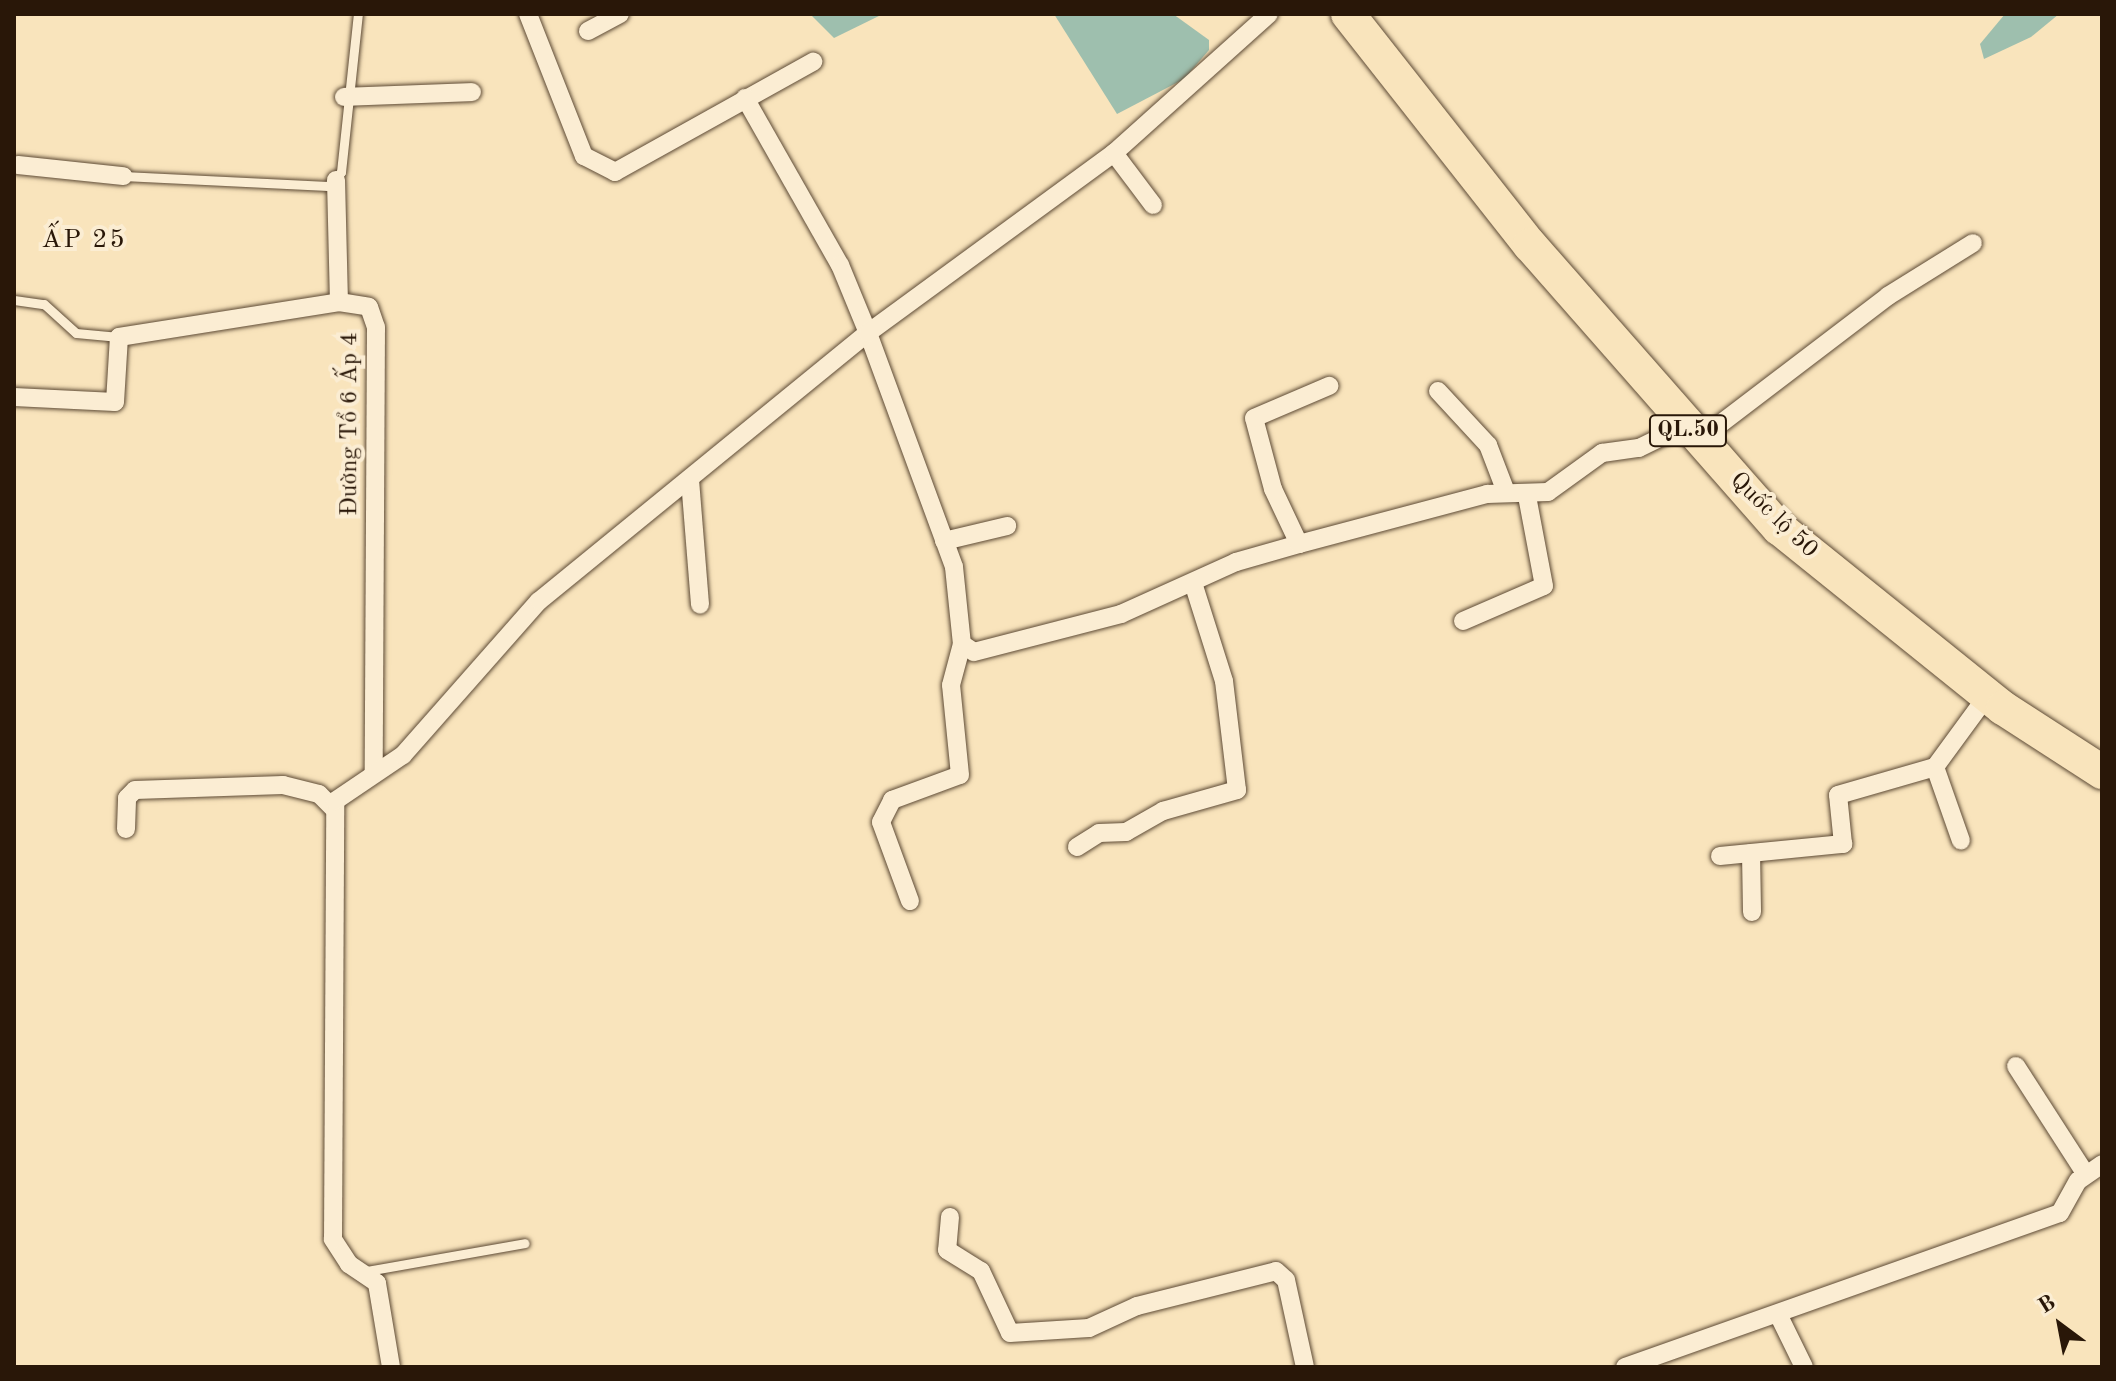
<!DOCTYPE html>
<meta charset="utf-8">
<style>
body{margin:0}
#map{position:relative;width:2116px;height:1381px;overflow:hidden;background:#f9e4bc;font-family:"Old Standard TT",serif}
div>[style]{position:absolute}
.water>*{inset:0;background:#9ebfae}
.roads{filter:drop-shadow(0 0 2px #5d4a35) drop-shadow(0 0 2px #5d4a35)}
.lane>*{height:9px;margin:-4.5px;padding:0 4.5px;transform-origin:4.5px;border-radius:4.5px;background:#fbedd3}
.street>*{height:18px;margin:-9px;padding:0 9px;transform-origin:9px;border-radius:9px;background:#fbedd3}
.highway>*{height:34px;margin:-17px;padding:0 17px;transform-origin:17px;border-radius:17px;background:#f9e4bc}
span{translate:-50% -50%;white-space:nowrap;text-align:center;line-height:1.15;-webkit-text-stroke:8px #fbedd3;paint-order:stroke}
.shield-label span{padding:2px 6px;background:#fbedd3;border:2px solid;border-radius:6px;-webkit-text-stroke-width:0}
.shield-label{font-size:22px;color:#291708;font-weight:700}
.street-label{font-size:24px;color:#291708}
.neighbourhood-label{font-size:26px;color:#291708;letter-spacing:2px}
.frame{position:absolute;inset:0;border:16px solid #291708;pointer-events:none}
.north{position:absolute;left:2020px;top:1285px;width:80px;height:80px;-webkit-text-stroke:6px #fbedd3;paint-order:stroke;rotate:328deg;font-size:22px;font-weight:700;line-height:32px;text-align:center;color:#291708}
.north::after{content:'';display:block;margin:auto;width:28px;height:36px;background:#291708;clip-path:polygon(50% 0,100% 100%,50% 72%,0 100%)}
</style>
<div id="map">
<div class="water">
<i style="clip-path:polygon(810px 14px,883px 14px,834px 38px)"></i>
<i style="clip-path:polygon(1054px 14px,1173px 14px,1209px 40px,1209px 50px,1184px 79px,1117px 114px)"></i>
<i style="clip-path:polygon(2005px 14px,2059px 14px,2031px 37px,1984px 59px,1980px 44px)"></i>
</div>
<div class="roads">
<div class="lane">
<i style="left:123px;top:176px;width:205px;rotate:2.8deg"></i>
<i style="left:328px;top:186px;width:19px;rotate:-47deg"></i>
<i style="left:341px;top:172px;width:159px;rotate:-83.9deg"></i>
<i style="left:14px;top:300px;width:30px;rotate:8deg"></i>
<i style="left:44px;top:304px;width:43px;rotate:42.2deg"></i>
<i style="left:76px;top:333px;width:43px;rotate:5.3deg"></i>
<i style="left:367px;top:1271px;width:160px;rotate:-10deg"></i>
</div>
<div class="street">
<i style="left:528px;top:14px;width:153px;rotate:68.5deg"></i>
<i style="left:584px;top:156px;width:35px;rotate:27deg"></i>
<i style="left:615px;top:172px;width:227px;rotate:-29.1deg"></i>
<i style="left:588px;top:31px;width:36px;rotate:-28deg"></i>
<i style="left:344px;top:97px;width:128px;rotate:-2.2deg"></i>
<i style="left:745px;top:98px;width:192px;rotate:60.4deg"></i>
<i style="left:840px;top:265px;width:74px;rotate:67.6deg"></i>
<i style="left:868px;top:333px;width:249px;rotate:69.8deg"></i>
<i style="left:954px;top:567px;width:77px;rotate:84.1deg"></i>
<i style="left:962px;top:644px;width:14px;rotate:34deg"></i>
<i style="left:974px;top:652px;width:152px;rotate:-14.5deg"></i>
<i style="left:1121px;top:614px;width:126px;rotate:-24.3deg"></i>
<i style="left:1236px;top:562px;width:66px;rotate:-15.9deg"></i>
<i style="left:1299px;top:544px;width:195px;rotate:-14.9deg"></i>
<i style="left:1487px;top:494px;width:61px;rotate:-1.9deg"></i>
<i style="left:1548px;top:492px;width:67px;rotate:-35.8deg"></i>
<i style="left:1602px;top:453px;width:37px;rotate:-8deg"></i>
<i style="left:1639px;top:448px;width:50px;rotate:-26.1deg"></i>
<i style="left:1114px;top:153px;width:65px;rotate:53.1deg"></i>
<i style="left:18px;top:165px;width:106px;rotate:6deg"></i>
<i style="left:336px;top:180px;width:122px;rotate:88.6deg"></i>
<i style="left:1438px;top:391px;width:74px;rotate:47.2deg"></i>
<i style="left:1488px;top:445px;width:50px;rotate:69deg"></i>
<i style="left:14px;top:397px;width:101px;rotate:2.8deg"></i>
<i style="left:115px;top:402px;width:65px;rotate:-86.5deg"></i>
<i style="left:119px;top:337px;width:223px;rotate:-9deg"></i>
<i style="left:339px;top:302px;width:30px;rotate:9deg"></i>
<i style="left:369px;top:307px;width:21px;rotate:71deg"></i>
<i style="left:376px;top:327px;width:445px;rotate:90.3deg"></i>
<i style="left:1698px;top:441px;width:239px;rotate:-37.3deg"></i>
<i style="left:1888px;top:296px;width:100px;rotate:-31.9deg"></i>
<i style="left:690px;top:480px;width:125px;rotate:85.4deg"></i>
<i style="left:944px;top:541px;width:65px;rotate:-13.4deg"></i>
<i style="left:1299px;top:544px;width:61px;rotate:-115.3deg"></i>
<i style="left:1273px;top:489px;width:73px;rotate:-105deg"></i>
<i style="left:1254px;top:418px;width:82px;rotate:-23.1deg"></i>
<i style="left:1463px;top:621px;width:88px;rotate:-23.4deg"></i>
<i style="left:1544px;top:586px;width:92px;rotate:-100.7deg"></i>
<i style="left:1935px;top:767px;width:78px;rotate:70.6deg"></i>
<i style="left:126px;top:829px;width:31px;rotate:-88deg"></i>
<i style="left:127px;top:798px;width:11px;rotate:-45deg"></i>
<i style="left:135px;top:790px;width:148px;rotate:-1.9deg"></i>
<i style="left:283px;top:785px;width:37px;rotate:14deg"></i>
<i style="left:319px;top:794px;width:20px;rotate:45deg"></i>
<i style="left:1077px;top:847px;width:26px;rotate:-32deg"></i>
<i style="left:1099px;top:833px;width:27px;rotate:-2deg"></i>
<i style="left:1126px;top:832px;width:43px;rotate:-29.6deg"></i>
<i style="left:1163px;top:811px;width:77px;rotate:-15.8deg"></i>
<i style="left:1237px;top:790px;width:110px;rotate:-96.8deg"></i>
<i style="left:1224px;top:681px;width:100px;rotate:-107.5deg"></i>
<i style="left:1751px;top:853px;width:59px;rotate:89deg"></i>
<i style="left:1720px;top:856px;width:124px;rotate:-5.6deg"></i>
<i style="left:1843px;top:844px;width:49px;rotate:-95.8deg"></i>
<i style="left:1838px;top:795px;width:101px;rotate:-16.1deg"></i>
<i style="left:1935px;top:767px;width:88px;rotate:-53.8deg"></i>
<i style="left:910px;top:901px;width:84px;rotate:-110.2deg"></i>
<i style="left:881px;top:822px;width:25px;rotate:-63deg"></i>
<i style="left:892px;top:800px;width:72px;rotate:-20.2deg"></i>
<i style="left:960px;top:775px;width:90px;rotate:-95.7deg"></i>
<i style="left:951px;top:685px;width:42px;rotate:-75deg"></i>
<i style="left:2016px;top:1066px;width:127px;rotate:57.2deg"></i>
<i style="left:950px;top:1217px;width:33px;rotate:95deg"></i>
<i style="left:947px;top:1250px;width:40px;rotate:32deg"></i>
<i style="left:981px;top:1271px;width:68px;rotate:64.9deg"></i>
<i style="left:1010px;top:1333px;width:79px;rotate:-3.6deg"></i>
<i style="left:1089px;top:1328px;width:53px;rotate:-24.6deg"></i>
<i style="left:1137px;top:1306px;width:143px;rotate:-14.1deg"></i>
<i style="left:1276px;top:1271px;width:13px;rotate:42deg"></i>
<i style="left:1286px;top:1280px;width:89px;rotate:77.7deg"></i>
<i style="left:1778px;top:1314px;width:59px;rotate:63.9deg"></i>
<i style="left:391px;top:1367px;width:85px;rotate:-99.5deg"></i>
<i style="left:377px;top:1283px;width:34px;rotate:-146deg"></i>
<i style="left:349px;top:1264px;width:30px;rotate:-123deg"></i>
<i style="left:333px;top:1239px;width:438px;rotate:-89.7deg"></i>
<i style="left:335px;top:801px;width:82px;rotate:-34.1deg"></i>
<i style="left:403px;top:755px;width:205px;rotate:-48.6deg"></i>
<i style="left:539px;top:601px;width:424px;rotate:-39.2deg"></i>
<i style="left:868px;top:333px;width:305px;rotate:-36.2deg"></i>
<i style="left:1114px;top:153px;width:208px;rotate:-41.9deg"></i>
<i style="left:1625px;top:1367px;width:461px;rotate:-19.5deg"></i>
<i style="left:2060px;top:1213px;width:37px;rotate:-61deg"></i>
<i style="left:2078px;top:1181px;width:29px;rotate:-35deg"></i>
</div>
<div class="highway">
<i style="left:1348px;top:14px;width:294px;rotate:51.8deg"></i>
<i style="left:1530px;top:245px;width:377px;rotate:48.7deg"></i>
<i style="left:1779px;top:528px;width:287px;rotate:38.8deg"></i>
<i style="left:2003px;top:708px;width:118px;rotate:32.9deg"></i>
</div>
</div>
<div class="shield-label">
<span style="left:1688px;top:431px">QL.50</span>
</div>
<div class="street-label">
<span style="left:351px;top:424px;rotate:-90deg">Đường Tổ 6 Ấp 4</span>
<span style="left:1773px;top:516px;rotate:44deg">Quốc lộ 50</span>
</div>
<div class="neighbourhood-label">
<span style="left:84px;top:241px">ẤP 25</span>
</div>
<div class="frame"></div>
<div class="north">B</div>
</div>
